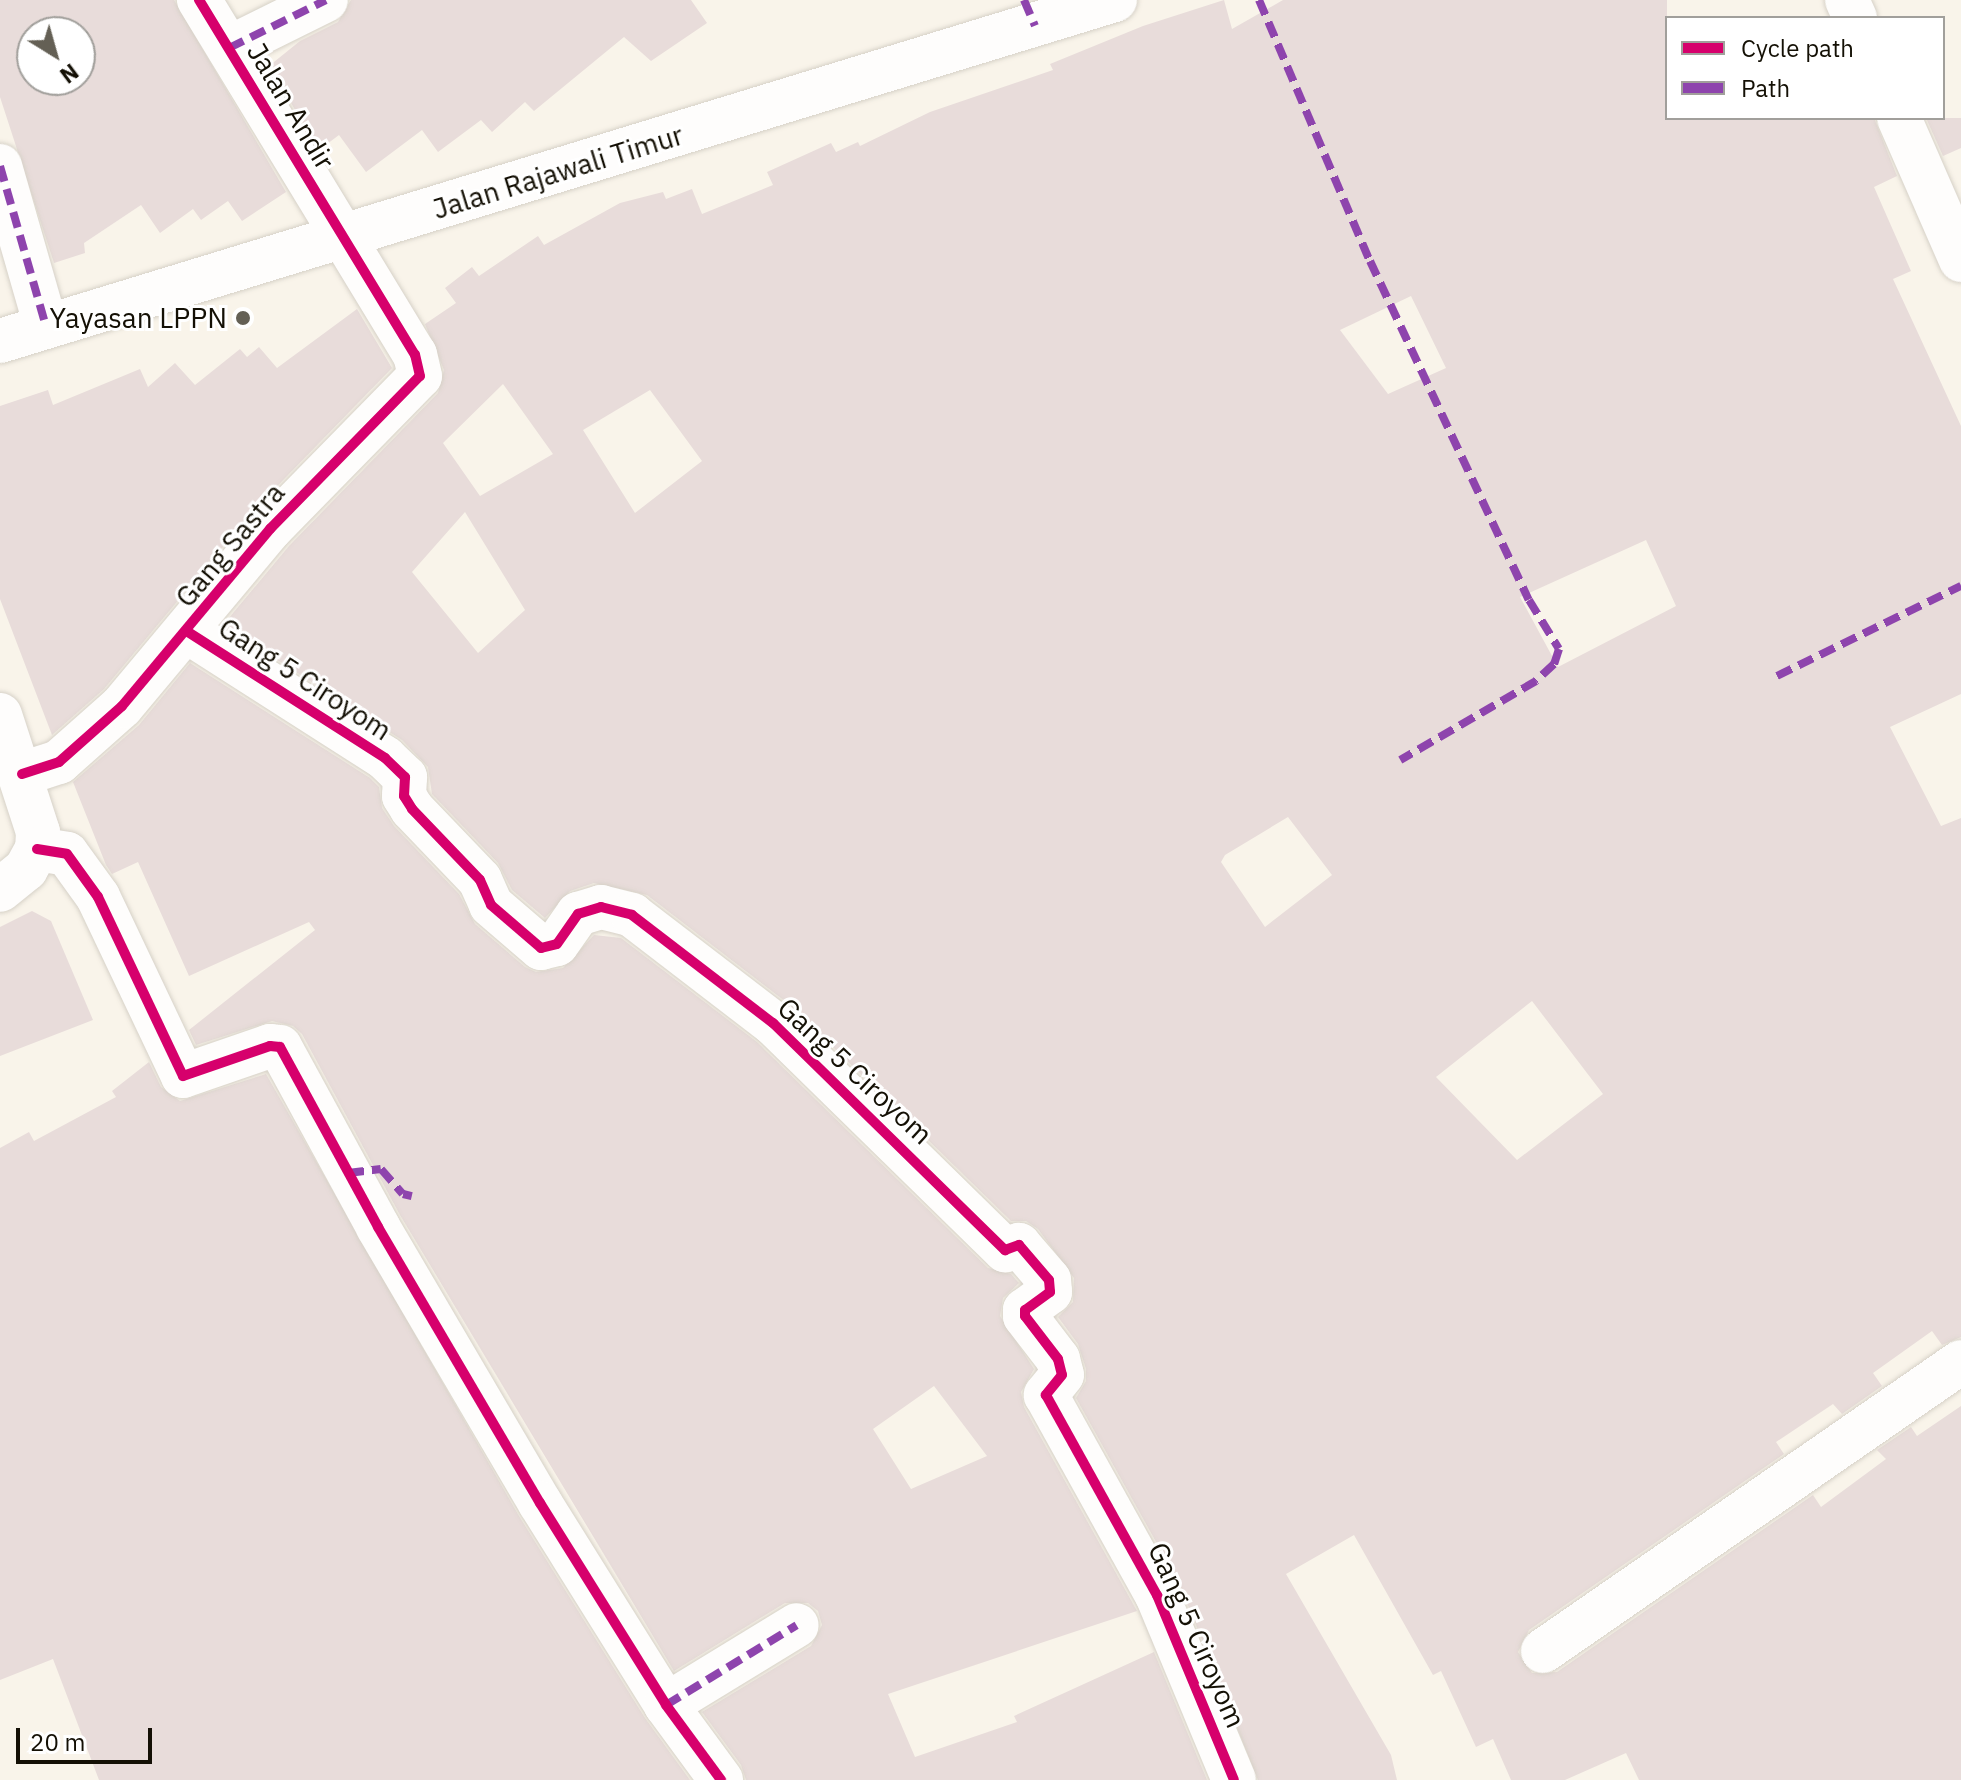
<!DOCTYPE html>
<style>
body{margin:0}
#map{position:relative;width:1961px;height:1780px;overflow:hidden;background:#f9f4ea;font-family:"IBM Plex Sans",sans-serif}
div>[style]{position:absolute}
.building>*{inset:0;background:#e8dcda}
.roads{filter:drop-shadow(0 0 2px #d6d1c7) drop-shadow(0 0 2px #d6d1c7)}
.minor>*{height:44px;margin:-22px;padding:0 22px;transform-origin:22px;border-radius:22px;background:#fefdfc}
.major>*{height:44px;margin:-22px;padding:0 22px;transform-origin:22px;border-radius:22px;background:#fefdfc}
.quiet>*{height:8px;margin-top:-4px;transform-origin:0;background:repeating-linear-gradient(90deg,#8e44ad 0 16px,transparent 0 24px)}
.cycleway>*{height:10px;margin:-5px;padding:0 5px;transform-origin:5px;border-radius:5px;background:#d6006c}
.dots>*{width:22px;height:22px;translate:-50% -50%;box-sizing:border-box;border:4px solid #fff;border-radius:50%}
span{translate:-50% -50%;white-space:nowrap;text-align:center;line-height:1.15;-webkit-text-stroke:6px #fff;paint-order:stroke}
.street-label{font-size:28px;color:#141005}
.poi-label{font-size:28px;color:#141005}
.right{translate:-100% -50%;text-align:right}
.legend{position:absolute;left:1665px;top:16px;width:280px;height:104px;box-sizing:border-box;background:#fff;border:2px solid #a19f9b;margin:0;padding:10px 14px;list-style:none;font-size:24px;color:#141005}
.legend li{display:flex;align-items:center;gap:16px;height:40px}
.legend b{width:40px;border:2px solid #a19f9b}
.north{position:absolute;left:16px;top:16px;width:80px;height:80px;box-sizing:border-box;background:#fff;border:2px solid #a19f9b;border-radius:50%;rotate:143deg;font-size:22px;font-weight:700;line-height:32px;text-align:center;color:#141005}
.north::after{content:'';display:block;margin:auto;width:28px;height:36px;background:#646055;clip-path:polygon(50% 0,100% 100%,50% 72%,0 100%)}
.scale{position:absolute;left:16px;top:1728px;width:136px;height:36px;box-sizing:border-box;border:4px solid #141005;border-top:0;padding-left:10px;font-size:24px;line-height:28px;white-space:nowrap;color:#141005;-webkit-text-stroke:6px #fff;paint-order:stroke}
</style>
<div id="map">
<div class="building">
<i style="clip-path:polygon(evenodd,0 0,174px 0,286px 192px,242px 221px,228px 201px,201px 220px,193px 209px,160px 233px,141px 205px,84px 243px,85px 253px,54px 263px,0 97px,0 0,32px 32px,80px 32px,80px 80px,32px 80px,32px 32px)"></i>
<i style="clip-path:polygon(351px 0,691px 0,707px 23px,651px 61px,624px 37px,534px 111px,525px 102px,492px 132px,481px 120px,438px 152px,422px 130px,366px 172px,339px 135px,319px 150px,269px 66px,300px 41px,338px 22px)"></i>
<i style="clip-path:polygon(evenodd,1224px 0,1232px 29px,1283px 0,1667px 0,1667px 118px,1874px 118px,1897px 176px,1874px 187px,1911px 271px,1893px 279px,1961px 426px,1961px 694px,1890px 727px,1941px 826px,1961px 818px,1961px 1337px,1942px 1345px,1932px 1331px,1873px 1373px,1882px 1386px,1842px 1414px,1833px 1404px,1776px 1442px,1784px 1454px,1529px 1630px,1518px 1652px,1532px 1673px,1557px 1672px,1813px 1495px,1821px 1507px,1886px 1459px,1877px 1450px,1911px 1427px,1917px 1436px,1961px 1406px,1961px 1780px,1639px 1780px,1626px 1753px,1565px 1780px,1511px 1780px,1493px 1739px,1476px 1747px,1441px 1671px,1433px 1675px,1354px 1535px,1286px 1574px,1391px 1755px,1397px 1780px,1258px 1780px,1180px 1585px,1076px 1398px,1086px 1381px,1086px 1369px,1078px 1344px,1058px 1317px,1073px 1302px,1074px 1278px,1038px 1229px,1026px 1221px,1011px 1221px,790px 1005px,647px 895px,594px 883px,570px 891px,545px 918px,512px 890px,498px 863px,432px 794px,428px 767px,402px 740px,223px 625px,289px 546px,438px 393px,444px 370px,425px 324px,456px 303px,445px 288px,472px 267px,479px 276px,538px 236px,544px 245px,620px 203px,663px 192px,666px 199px,692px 189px,702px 214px,773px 185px,767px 172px,831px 143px,836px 152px,858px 142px,860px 146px,930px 112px,1053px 70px,1050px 64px,1143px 26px,1224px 0,1411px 296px,1446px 368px,1388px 394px,1340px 330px,1411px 296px,1224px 0,503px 384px,553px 454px,480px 496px,443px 443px,503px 384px,1224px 0,650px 390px,702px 461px,635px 513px,583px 430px,650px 390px,1224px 0,465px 512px,525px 610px,478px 653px,412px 572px,465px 512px,1224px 0,1646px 540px,1676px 606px,1558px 667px,1520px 597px,1646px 540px,1224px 0,1288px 817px,1332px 875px,1265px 927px,1221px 862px,1225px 855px,1288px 817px,1224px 0,1532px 1001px,1603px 1094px,1517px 1160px,1436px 1077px,1532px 1001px)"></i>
<i style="clip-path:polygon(1926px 118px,1961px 118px,1961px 148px,1943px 156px)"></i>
<i style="clip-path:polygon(357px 309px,392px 368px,252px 512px,104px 689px,52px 735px,0 599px,0 406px,48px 390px,53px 405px,140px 369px,148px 387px,175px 363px,195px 385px,240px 349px,247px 357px,259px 347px,277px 368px)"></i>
<i style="clip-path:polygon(evenodd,190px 663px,370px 778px,379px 787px,382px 808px,394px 826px,459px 894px,475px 924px,525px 967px,536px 972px,563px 968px,594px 935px,621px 938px,757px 1042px,988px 1268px,1011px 1274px,1019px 1283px,1003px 1298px,1000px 1316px,1034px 1369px,1021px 1392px,1024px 1407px,1137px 1611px,888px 1694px,915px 1757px,1017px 1722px,1014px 1716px,1154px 1652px,1207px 1780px,746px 1780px,741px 1765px,702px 1712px,811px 1646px,822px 1625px,818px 1611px,808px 1603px,785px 1603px,674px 1671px,400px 1215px,302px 1034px,293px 1026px,272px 1021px,196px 1045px,189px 1030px,315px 930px,309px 922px,189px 976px,138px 862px,112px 874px,106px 865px,73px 782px,139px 725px,190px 663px,934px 1386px,987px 1456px,911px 1489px,873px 1429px,934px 1386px)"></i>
<i style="clip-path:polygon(32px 911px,51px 921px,93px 1020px,0 1056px,0 927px)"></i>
<i style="clip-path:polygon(149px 1062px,161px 1087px,180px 1101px,266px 1074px,519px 1516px,645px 1718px,690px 1780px,99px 1780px,53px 1659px,0 1680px,0 1148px,29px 1132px,34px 1141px,116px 1097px,112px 1091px)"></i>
</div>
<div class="roads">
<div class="minor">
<i style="left:1847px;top:0;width:20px;rotate:66deg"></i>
<i style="left:229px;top:48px;width:108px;rotate:-26.3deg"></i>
<i style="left:1899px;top:118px;width:155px;rotate:66.4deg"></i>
<i style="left:0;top:166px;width:166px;rotate:74deg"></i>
<i style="left:188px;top:632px;width:234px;rotate:32.6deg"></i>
<i style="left:385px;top:758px;width:28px;rotate:44deg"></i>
<i style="left:405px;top:777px;width:19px;rotate:93deg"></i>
<i style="left:404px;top:796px;width:15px;rotate:58deg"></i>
<i style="left:412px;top:809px;width:98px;rotate:46.2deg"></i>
<i style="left:480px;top:880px;width:27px;rotate:66deg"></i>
<i style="left:491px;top:905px;width:66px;rotate:40.7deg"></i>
<i style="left:541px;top:948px;width:16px;rotate:-14deg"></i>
<i style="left:557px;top:944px;width:37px;rotate:-55deg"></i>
<i style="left:578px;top:914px;width:24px;rotate:-17deg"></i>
<i style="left:601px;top:907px;width:32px;rotate:14deg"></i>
<i style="left:632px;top:915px;width:178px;rotate:37.5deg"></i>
<i style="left:773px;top:1023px;width:325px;rotate:44.4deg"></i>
<i style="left:1005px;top:1250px;width:15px;rotate:-20deg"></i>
<i style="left:1019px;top:1245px;width:46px;rotate:49.4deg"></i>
<i style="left:1049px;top:1280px;width:12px;rotate:85deg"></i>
<i style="left:1050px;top:1292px;width:31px;rotate:144deg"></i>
<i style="left:1025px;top:1310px;width:6px;rotate:90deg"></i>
<i style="left:1025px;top:1316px;width:54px;rotate:52.5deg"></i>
<i style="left:1058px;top:1359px;width:16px;rotate:76deg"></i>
<i style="left:1062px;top:1375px;width:26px;rotate:129deg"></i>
<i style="left:1046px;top:1395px;width:229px;rotate:61deg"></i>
<i style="left:1157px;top:1595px;width:200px;rotate:67.4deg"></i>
<i style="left:0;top:715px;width:123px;rotate:72deg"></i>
<i style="left:38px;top:832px;width:17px;rotate:93deg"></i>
<i style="left:37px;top:849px;width:23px;rotate:119deg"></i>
<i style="left:26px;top:869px;width:33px;rotate:141deg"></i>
<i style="left:22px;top:774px;width:39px;rotate:-18deg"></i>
<i style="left:59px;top:762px;width:84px;rotate:-41.6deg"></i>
<i style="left:122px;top:706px;width:231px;rotate:-50.1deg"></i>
<i style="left:270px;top:529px;width:214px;rotate:-45.6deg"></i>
<i style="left:420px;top:376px;width:22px;rotate:-103deg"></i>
<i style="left:415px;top:355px;width:416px;rotate:-121.3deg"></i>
<i style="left:37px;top:849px;width:30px;rotate:9deg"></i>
<i style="left:67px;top:854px;width:53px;rotate:54.2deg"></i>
<i style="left:98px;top:897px;width:198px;rotate:64.6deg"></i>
<i style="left:183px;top:1076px;width:92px;rotate:-19deg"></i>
<i style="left:270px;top:1046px;width:10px;rotate:6deg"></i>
<i style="left:280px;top:1047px;width:205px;rotate:61.4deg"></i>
<i style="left:378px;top:1227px;width:320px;rotate:59.6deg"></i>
<i style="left:540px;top:1503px;width:238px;rotate:58deg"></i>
<i style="left:666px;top:1705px;width:93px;rotate:53.7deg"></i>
<i style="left:1543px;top:1651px;width:508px;rotate:-34.66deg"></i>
<i style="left:666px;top:1705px;width:153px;rotate:-31.4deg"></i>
</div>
<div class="major">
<i style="left:0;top:341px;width:1166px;rotate:-17.01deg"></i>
</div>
</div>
<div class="quiet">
<i style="left:1024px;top:0;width:28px;rotate:67deg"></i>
<i style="left:1259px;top:0;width:284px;rotate:67deg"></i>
<i style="left:1370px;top:261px;width:374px;rotate:64.9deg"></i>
<i style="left:1529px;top:600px;width:57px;rotate:58.5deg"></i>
<i style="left:1559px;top:649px;width:16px;rotate:108deg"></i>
<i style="left:1554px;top:664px;width:25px;rotate:137deg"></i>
<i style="left:1536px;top:681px;width:157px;rotate:149.8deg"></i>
<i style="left:229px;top:48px;width:108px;rotate:-26.3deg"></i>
<i style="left:0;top:166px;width:166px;rotate:74deg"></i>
<i style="left:1777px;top:676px;width:205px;rotate:-26.1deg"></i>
<i style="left:348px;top:1173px;width:33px;rotate:-7deg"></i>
<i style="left:381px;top:1169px;width:33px;rotate:49deg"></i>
<i style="left:403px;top:1194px;width:9px;rotate:13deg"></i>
<i style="left:666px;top:1705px;width:153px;rotate:-31.4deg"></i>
</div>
<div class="cycleway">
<i style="left:188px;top:632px;width:234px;rotate:32.6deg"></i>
<i style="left:385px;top:758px;width:28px;rotate:44deg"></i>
<i style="left:405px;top:777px;width:19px;rotate:93deg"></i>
<i style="left:404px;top:796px;width:15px;rotate:58deg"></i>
<i style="left:412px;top:809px;width:98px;rotate:46.2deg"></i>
<i style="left:480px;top:880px;width:27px;rotate:66deg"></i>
<i style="left:491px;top:905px;width:66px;rotate:40.7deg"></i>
<i style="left:541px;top:948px;width:16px;rotate:-14deg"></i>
<i style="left:557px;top:944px;width:37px;rotate:-55deg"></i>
<i style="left:578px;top:914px;width:24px;rotate:-17deg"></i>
<i style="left:601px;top:907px;width:32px;rotate:14deg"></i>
<i style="left:632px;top:915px;width:178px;rotate:37.5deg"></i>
<i style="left:773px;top:1023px;width:325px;rotate:44.4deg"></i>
<i style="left:1005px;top:1250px;width:15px;rotate:-20deg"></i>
<i style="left:1019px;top:1245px;width:46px;rotate:49.4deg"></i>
<i style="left:1049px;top:1280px;width:12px;rotate:85deg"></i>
<i style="left:1050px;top:1292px;width:31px;rotate:144deg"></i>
<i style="left:1025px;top:1310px;width:6px;rotate:90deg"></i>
<i style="left:1025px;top:1316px;width:54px;rotate:52.5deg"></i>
<i style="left:1058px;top:1359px;width:16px;rotate:76deg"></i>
<i style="left:1062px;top:1375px;width:26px;rotate:129deg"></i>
<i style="left:1046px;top:1395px;width:229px;rotate:61deg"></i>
<i style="left:1157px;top:1595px;width:200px;rotate:67.4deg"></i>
<i style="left:22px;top:774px;width:39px;rotate:-18deg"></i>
<i style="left:59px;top:762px;width:84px;rotate:-41.6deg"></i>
<i style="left:122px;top:706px;width:231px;rotate:-50.1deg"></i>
<i style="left:270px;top:529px;width:214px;rotate:-45.6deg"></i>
<i style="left:420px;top:376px;width:22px;rotate:-103deg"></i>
<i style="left:415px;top:355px;width:416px;rotate:-121.3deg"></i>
<i style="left:37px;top:849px;width:30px;rotate:9deg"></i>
<i style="left:67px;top:854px;width:53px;rotate:54.2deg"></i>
<i style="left:98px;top:897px;width:198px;rotate:64.6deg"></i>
<i style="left:183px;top:1076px;width:92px;rotate:-19deg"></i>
<i style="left:270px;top:1046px;width:10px;rotate:6deg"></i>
<i style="left:280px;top:1047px;width:205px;rotate:61.4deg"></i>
<i style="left:378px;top:1227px;width:320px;rotate:59.6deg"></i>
<i style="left:540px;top:1503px;width:238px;rotate:58deg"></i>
<i style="left:666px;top:1705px;width:93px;rotate:53.7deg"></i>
</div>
<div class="dots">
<i style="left:243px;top:318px;background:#646055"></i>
</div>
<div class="street-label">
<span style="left:291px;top:106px;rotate:59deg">Jalan Andir</span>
<span style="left:558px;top:172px;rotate:-17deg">Jalan Rajawali Timur</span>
<span style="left:230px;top:545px;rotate:-50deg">Gang Sastra</span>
<span style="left:305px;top:679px;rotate:33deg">Gang 5 Ciroyom</span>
<span style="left:855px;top:1071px;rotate:43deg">Gang 5 Ciroyom</span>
<span style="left:1197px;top:1635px;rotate:66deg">Gang 5 Ciroyom</span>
</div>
<div class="poi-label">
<span class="right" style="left:227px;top:318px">Yayasan LPPN</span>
</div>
<ul class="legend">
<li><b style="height:10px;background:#d6006c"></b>Cycle path</li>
<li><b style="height:10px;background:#8e44ad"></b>Path</li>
</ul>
<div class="north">N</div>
<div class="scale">20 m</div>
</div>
